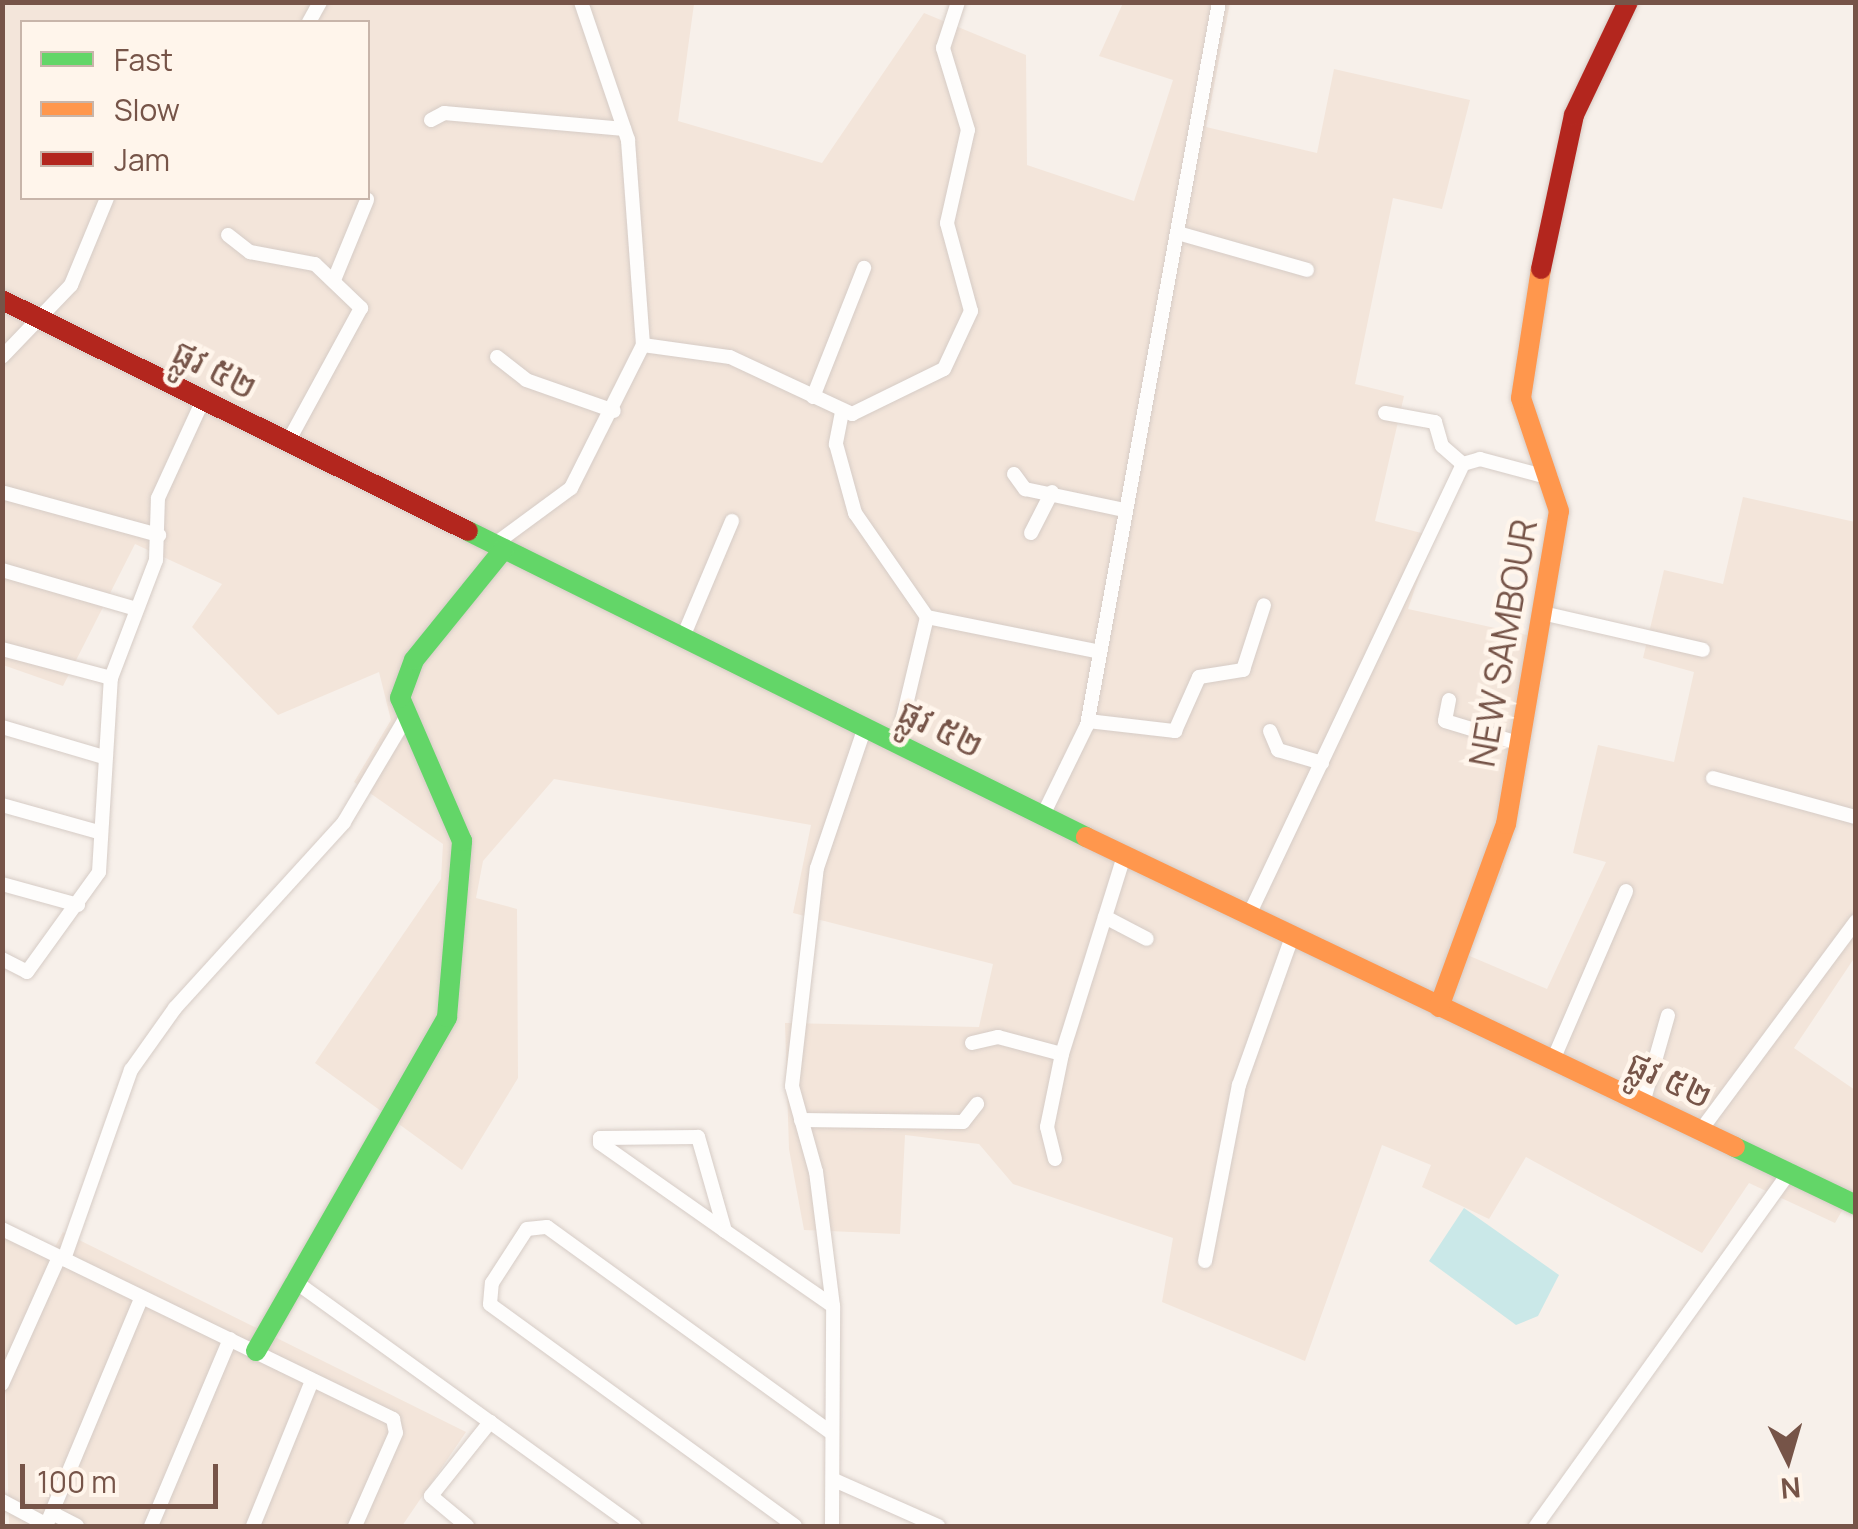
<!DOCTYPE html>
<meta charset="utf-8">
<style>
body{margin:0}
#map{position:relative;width:1858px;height:1529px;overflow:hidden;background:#f7f0ea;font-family:Manrope,"Noto Sans Khmer",sans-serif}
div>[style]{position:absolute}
.residential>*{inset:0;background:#f3e5da}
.water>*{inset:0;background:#cae8e8}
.roads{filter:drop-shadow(0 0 2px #d6ccc6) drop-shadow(0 0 2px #d6ccc6)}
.street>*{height:14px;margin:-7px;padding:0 7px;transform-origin:7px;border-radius:7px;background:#fefdfc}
.fast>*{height:20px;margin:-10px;padding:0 10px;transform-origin:10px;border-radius:10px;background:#63d668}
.slow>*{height:20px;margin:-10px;padding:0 10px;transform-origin:10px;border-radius:10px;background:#ff974d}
.jam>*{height:20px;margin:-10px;padding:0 10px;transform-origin:10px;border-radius:10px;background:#b3261e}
span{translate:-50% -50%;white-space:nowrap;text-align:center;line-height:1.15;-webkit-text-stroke:9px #fff5eb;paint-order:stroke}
.street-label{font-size:35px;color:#765448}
.frame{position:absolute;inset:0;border:5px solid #765448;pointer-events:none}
.legend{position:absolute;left:20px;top:20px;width:350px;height:180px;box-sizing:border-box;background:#fff5eb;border:2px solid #c8b5aa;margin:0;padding:12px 18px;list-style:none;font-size:30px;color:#765448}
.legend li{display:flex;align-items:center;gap:20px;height:50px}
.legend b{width:50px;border:2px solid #c8b5aa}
.north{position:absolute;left:1738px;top:1409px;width:100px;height:100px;-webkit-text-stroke:8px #fff5eb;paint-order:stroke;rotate:175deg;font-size:28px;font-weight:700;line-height:40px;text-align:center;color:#765448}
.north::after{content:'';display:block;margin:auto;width:35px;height:45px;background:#765448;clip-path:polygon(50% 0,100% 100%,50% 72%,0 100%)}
.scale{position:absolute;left:20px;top:1464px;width:198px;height:45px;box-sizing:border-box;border:5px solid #765448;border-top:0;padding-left:12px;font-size:30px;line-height:35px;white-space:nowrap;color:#765448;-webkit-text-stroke:8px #fff5eb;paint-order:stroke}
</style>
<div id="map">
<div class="residential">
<i style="clip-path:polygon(evenodd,3px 3px,694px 4px,678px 121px,822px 163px,924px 13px,1026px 55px,1027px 165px,1134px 201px,1173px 80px,1099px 56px,1123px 3px,1230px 3px,1206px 127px,1317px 153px,1334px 69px,1470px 100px,1442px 209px,1393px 198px,1355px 384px,1404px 396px,1375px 521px,1433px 536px,1408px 609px,1546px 639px,1503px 871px,1465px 954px,1547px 989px,1606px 862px,1573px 853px,1598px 745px,1674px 762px,1694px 672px,1643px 658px,1664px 570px,1723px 584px,1743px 497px,1855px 522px,1855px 957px,1794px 1048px,1855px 1090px,1855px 1188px,1835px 1223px,1749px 1183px,1702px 1253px,1526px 1157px,1489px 1219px,1422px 1187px,1431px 1165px,1382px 1145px,1305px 1361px,1162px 1302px,1173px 1238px,1013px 1184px,979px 1144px,905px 1135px,900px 1234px,804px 1230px,789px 1149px,785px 1023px,979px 1027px,993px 964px,793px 913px,811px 825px,554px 779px,483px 861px,476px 898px,517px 909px,518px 1078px,462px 1170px,315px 1063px,441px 879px,443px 844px,354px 782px,391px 720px,379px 672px,278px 715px,192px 627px,222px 584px,135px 544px,63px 686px,3px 665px,3px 3px,22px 22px,368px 22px,368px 198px,22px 198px,22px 22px)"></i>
<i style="clip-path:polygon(2px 1232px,51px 1254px,63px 1232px,466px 1432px,402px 1526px,9px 1526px)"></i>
</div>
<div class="water">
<i style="clip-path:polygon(1464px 1208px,1559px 1275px,1538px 1316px,1516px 1325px,1429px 1261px)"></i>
</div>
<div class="roads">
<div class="street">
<i style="left:309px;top:22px;width:23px;rotate:-61deg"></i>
<i style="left:431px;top:120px;width:15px;rotate:-28deg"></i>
<i style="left:444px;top:113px;width:181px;rotate:5.1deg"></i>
<i style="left:1181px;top:234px;width:131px;rotate:15.9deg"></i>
<i style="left:228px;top:235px;width:28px;rotate:38deg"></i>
<i style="left:250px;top:252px;width:66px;rotate:10.5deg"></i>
<i style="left:315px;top:264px;width:64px;rotate:43.7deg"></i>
<i style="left:361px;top:308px;width:153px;rotate:118.6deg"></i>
<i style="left:334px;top:280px;width:87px;rotate:-67.6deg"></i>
<i style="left:643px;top:345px;width:88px;rotate:7.9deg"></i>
<i style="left:730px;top:357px;width:135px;rotate:25deg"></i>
<i style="left:852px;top:414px;width:102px;rotate:-26.1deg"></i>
<i style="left:944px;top:369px;width:64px;rotate:-65deg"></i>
<i style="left:971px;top:311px;width:91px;rotate:-105.3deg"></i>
<i style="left:947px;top:223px;width:95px;rotate:-77.3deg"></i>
<i style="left:968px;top:130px;width:86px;rotate:-107deg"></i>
<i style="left:943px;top:48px;width:48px;rotate:-71.9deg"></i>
<i style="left:2px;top:357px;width:100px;rotate:-46.2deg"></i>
<i style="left:71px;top:285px;width:94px;rotate:-67.5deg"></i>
<i style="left:497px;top:357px;width:37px;rotate:38deg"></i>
<i style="left:526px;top:380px;width:93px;rotate:19.4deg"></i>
<i style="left:813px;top:397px;width:139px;rotate:-68.4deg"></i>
<i style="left:842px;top:412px;width:33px;rotate:101deg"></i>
<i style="left:836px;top:444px;width:72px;rotate:74.6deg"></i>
<i style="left:855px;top:513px;width:126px;rotate:55.3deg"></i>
<i style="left:927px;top:617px;width:130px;rotate:103.4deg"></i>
<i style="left:1385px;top:413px;width:51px;rotate:10.2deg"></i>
<i style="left:1435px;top:422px;width:25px;rotate:74deg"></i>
<i style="left:1442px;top:446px;width:28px;rotate:41deg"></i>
<i style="left:1014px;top:474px;width:19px;rotate:54deg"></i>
<i style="left:1025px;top:489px;width:102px;rotate:11.9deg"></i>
<i style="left:5px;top:493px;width:160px;rotate:15.3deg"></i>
<i style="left:1031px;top:533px;width:46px;rotate:-62.9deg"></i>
<i style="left:495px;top:544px;width:94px;rotate:-36.4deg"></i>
<i style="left:571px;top:488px;width:160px;rotate:-63.3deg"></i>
<i style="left:643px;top:345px;width:206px;rotate:-94.2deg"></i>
<i style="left:628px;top:140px;width:146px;rotate:-108.8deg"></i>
<i style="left:2px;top:570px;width:140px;rotate:16.2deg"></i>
<i style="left:1542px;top:613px;width:165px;rotate:12.9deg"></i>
<i style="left:927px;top:617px;width:172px;rotate:11.4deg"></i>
<i style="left:683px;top:637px;width:126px;rotate:-67.1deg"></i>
<i style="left:2px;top:649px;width:113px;rotate:14.9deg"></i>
<i style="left:1449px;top:700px;width:21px;rotate:101deg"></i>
<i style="left:1445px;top:721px;width:76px;rotate:16.8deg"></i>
<i style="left:1088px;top:721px;width:88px;rotate:6.6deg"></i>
<i style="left:1175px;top:731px;width:59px;rotate:-66deg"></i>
<i style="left:1199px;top:677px;width:45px;rotate:-9deg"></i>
<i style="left:1243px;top:670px;width:68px;rotate:-72.1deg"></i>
<i style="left:2px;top:727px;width:106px;rotate:16.4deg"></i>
<i style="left:1270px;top:731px;width:21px;rotate:67deg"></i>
<i style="left:1278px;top:750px;width:46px;rotate:16.5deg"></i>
<i style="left:1713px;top:778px;width:148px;rotate:15.3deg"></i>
<i style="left:2px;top:805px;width:101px;rotate:15.6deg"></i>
<i style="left:1043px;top:815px;width:100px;rotate:-63.9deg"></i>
<i style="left:1087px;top:725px;width:735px;rotate:-79.65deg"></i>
<i style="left:2px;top:884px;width:79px;rotate:15.4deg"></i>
<i style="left:1105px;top:917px;width:47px;rotate:27.6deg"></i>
<i style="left:1248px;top:917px;width:501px;rotate:-64.61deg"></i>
<i style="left:1463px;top:464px;width:18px;rotate:-16deg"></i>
<i style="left:1480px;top:459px;width:73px;rotate:15deg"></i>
<i style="left:2px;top:959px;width:28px;rotate:27deg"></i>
<i style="left:27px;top:972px;width:123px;rotate:-54.2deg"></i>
<i style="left:99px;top:872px;width:194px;rotate:-86.5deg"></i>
<i style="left:111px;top:678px;width:126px;rotate:-69.1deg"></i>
<i style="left:156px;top:560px;width:62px;rotate:-88.2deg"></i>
<i style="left:158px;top:498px;width:108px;rotate:-65.3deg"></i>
<i style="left:972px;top:1043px;width:27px;rotate:-13deg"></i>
<i style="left:998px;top:1037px;width:66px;rotate:14.9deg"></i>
<i style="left:1553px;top:1060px;width:184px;rotate:-66.6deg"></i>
<i style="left:1643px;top:1103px;width:91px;rotate:-74.1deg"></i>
<i style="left:801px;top:1120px;width:162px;rotate:0.7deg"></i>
<i style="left:963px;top:1122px;width:23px;rotate:-52deg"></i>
<i style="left:1701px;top:1130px;width:260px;rotate:-53.4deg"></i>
<i style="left:1055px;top:1159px;width:33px;rotate:-104deg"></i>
<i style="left:1047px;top:1127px;width:75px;rotate:-78.4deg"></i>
<i style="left:1062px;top:1054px;width:207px;rotate:-72.6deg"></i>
<i style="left:2px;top:1229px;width:435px;rotate:25.9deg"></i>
<i style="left:393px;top:1419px;width:14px;rotate:78deg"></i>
<i style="left:396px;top:1433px;width:102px;rotate:113.8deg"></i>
<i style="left:725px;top:1231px;width:98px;rotate:-106deg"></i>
<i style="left:698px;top:1137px;width:98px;rotate:179.4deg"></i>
<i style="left:600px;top:1138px;width:5px;rotate:90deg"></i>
<i style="left:600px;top:1143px;width:153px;rotate:35.1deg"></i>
<i style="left:725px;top:1231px;width:131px;rotate:34.8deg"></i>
<i style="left:64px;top:1259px;width:201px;rotate:-70.5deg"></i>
<i style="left:131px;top:1070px;width:76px;rotate:-54.6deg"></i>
<i style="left:175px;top:1008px;width:251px;rotate:-47.7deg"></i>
<i style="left:344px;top:822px;width:126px;rotate:-59.3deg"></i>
<i style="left:1205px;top:1261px;width:179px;rotate:-79.1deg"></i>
<i style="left:1239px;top:1085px;width:157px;rotate:-70.3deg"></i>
<i style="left:293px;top:1280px;width:243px;rotate:35.8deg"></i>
<i style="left:2px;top:1384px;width:139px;rotate:-65.8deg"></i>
<i style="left:834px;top:1480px;width:114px;rotate:23.9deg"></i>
<i style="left:2px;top:1501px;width:51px;rotate:28.1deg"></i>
<i style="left:52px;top:1513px;width:28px;rotate:27deg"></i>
<i style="left:46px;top:1526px;width:246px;rotate:-67.3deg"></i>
<i style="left:151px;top:1526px;width:203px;rotate:-67.1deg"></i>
<i style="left:253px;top:1526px;width:157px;rotate:-67.9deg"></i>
<i style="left:467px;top:1526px;width:47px;rotate:-140.2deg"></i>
<i style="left:431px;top:1496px;width:95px;rotate:-51.4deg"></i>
<i style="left:490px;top:1422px;width:178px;rotate:35.8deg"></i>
<i style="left:795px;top:1526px;width:377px;rotate:-144deg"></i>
<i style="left:490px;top:1304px;width:21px;rotate:-85deg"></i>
<i style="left:492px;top:1283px;width:64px;rotate:-57.1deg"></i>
<i style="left:527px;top:1229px;width:20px;rotate:-6deg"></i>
<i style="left:547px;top:1227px;width:352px;rotate:35.9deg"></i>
<i style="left:832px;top:1526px;width:220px;rotate:-89.7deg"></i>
<i style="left:833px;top:1306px;width:135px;rotate:-97.2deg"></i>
<i style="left:816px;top:1172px;width:89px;rotate:-105.6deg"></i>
<i style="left:792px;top:1086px;width:219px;rotate:-83.5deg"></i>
<i style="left:817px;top:868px;width:149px;rotate:-71.2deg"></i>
<i style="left:1536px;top:1526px;width:437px;rotate:-54.4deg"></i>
</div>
<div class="fast">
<i style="left:468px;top:531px;width:690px;rotate:26.34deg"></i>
<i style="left:1735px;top:1147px;width:134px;rotate:25.6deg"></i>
<i style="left:256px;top:1351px;width:385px;rotate:-60.2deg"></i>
<i style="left:447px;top:1017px;width:177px;rotate:-85.1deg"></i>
<i style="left:462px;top:841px;width:156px;rotate:-113.4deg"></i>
<i style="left:400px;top:698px;width:40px;rotate:-69.8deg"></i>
<i style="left:414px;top:660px;width:143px;rotate:-51deg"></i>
</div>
<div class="slow">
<i style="left:1086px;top:837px;width:719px;rotate:25.53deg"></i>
<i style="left:1439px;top:1007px;width:195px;rotate:-69.9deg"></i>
<i style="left:1506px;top:824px;width:317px;rotate:-80.4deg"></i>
<i style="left:1559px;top:511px;width:119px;rotate:-108.6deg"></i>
<i style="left:1521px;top:398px;width:131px;rotate:-81.2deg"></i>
</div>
<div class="jam">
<i style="left:1541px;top:269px;width:157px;rotate:-77.9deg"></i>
<i style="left:1574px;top:115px;width:125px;rotate:-64.5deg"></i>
<i style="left:2px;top:300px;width:520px;rotate:26.37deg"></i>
</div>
</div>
<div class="street-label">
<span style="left:215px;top:369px;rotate:27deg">ផ្លូវ ៥២</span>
<span style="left:1503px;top:643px;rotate:-80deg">NEW SAMBOUR</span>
<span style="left:941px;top:728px;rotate:26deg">ផ្លូវ ៥២</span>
<span style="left:1670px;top:1079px;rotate:25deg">ផ្លូវ ៥២</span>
</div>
<div class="frame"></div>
<ul class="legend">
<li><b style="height:12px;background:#63d668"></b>Fast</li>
<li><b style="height:12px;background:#ff974d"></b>Slow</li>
<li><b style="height:12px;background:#b3261e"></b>Jam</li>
</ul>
<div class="north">N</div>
<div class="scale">100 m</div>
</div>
